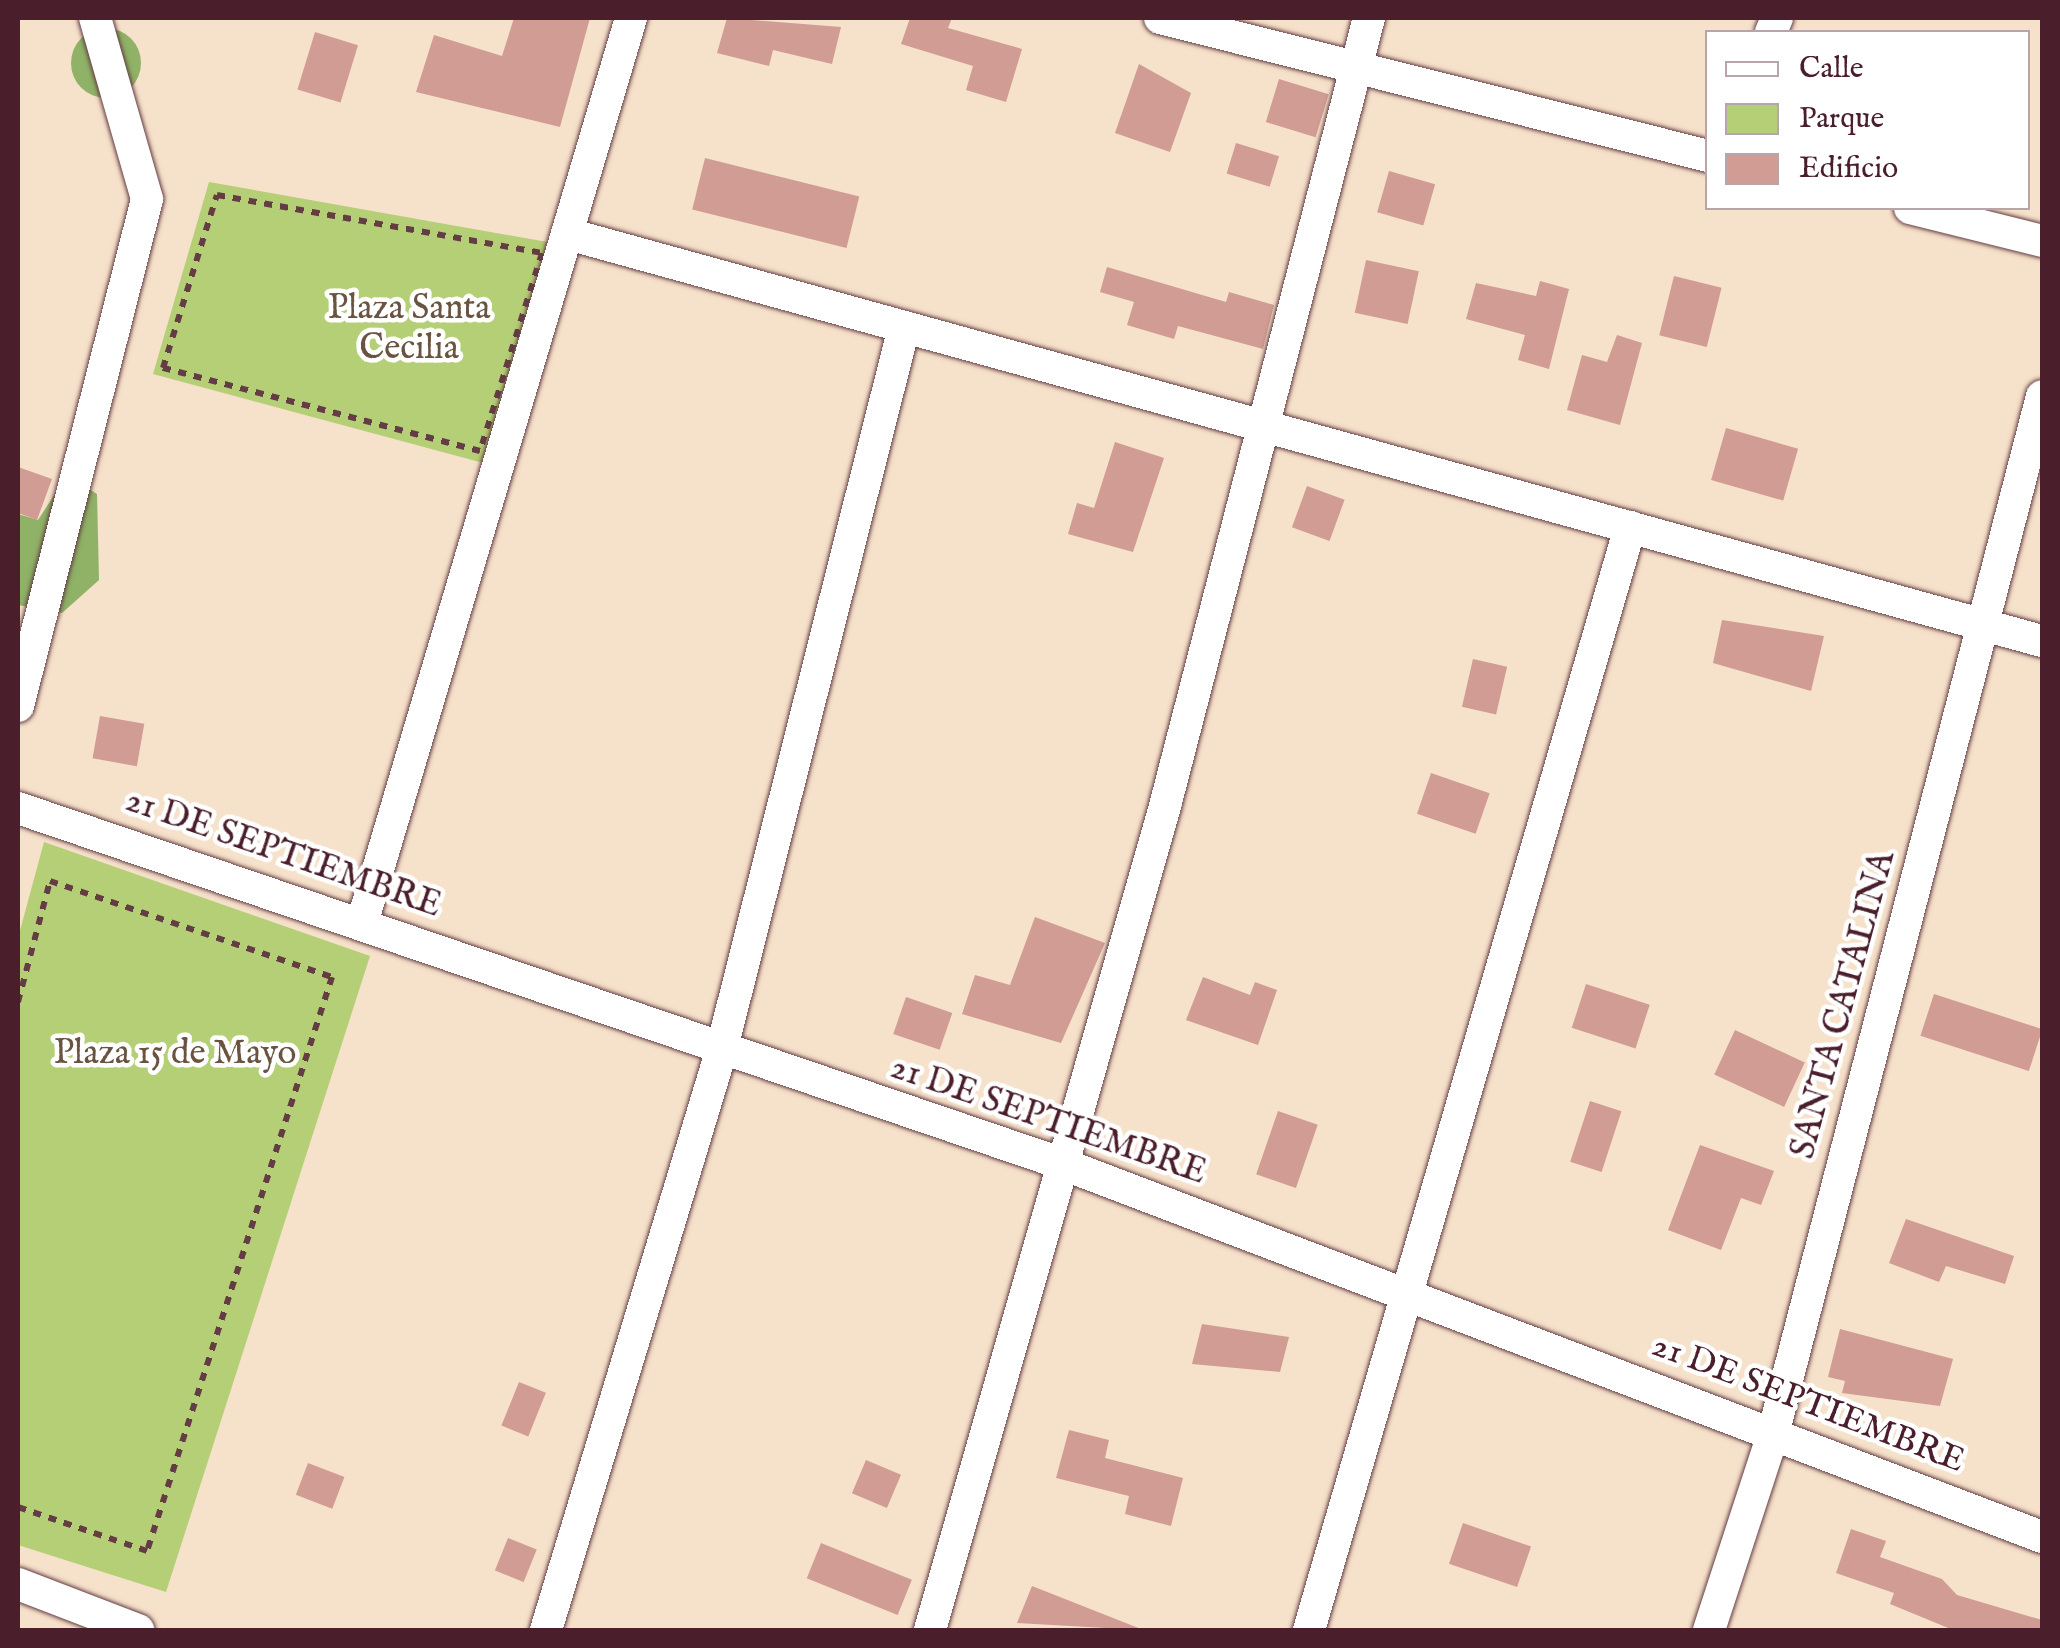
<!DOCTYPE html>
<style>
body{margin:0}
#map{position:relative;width:2060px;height:1648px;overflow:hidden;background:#f6e1ca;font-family:"IM FELL English",serif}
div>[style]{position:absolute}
.green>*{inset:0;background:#b4cf75}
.forest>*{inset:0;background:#8fb266}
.round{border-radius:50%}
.building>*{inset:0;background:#d09c94;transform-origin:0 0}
.path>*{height:6px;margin-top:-3px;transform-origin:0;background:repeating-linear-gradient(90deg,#643c43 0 8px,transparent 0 16px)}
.roads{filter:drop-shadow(0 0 2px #643c43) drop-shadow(0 0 2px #643c43)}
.street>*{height:32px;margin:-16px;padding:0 16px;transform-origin:16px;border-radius:16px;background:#fff}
span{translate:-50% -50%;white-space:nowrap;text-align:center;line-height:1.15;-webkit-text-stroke:9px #fff;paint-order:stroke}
.park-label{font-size:35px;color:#6a5441}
.street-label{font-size:35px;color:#4a1f2b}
.frame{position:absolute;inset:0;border:20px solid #4a1f2b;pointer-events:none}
.legend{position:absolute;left:1705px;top:30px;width:325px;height:180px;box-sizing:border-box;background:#fff;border:2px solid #b7a5aa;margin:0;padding:12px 18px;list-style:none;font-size:30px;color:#4a1f2b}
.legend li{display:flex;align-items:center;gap:20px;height:50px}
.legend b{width:50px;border:2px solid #b7a5aa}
</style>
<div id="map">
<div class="green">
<i style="clip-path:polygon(209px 182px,553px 243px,487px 464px,153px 374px)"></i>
<i style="clip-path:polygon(44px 842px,370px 956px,166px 1592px,18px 1545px,18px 938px)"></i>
</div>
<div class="forest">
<i class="round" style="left:71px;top:28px;width:70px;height:70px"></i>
<i style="clip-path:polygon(67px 475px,97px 494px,99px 580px,62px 613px,18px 605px,18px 514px,38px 520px)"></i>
</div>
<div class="building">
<i style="clip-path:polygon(514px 18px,590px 18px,560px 127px,416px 92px,434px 35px,502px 56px)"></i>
<i style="clip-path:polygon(727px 18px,841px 27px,832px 64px,773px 50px,769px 66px,717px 53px)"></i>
<i style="clip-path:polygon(910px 18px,952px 18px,948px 28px,1022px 49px,1006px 102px,966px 90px,973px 66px,901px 44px)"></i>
<i style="left:315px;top:32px;width:45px;height:60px;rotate:17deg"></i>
<i style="clip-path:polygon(1139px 64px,1191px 93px,1170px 152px,1115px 133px)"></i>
<i style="left:1279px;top:79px;width:52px;height:45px;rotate:17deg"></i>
<i style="left:1236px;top:143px;width:45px;height:32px;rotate:17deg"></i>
<i style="left:705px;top:158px;width:159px;height:53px;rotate:14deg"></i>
<i style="left:1389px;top:171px;width:48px;height:43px;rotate:16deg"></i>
<i style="left:1366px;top:260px;width:54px;height:54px;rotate:12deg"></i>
<i style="clip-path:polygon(1107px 267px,1226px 302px,1229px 292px,1274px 305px,1263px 349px,1178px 326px,1174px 339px,1127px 325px,1134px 302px,1100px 292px)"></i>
<i style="left:1674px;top:276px;width:49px;height:61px;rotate:14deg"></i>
<i style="clip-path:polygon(1540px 281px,1569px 289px,1549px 369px,1518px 360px,1525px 335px,1466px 319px,1476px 283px,1536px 296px)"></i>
<i style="clip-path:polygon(1617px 335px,1642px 343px,1620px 425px,1567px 410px,1582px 355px,1607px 362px)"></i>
<i style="left:1726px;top:428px;width:75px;height:54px;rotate:16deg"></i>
<i style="clip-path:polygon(1115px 442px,1164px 458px,1133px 552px,1068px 534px,1077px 503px,1094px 508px)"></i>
<i style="clip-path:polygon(18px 467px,52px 479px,37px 520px,18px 513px)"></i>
<i style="left:1307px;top:486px;width:40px;height:44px;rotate:20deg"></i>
<i style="clip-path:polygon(1722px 620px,1824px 636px,1811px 691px,1713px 663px)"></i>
<i style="left:1473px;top:659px;width:35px;height:49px;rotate:13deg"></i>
<i style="left:100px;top:716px;width:45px;height:43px;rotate:10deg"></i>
<i style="left:1431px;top:773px;width:62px;height:43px;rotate:19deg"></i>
<i style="clip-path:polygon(1035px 917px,1105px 943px,1061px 1043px,962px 1014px,975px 975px,1010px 985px)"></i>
<i style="clip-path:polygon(1203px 977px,1250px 995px,1255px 982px,1277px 990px,1258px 1045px,1186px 1020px)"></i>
<i style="left:1586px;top:984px;width:67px;height:46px;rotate:18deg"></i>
<i style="left:1934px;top:994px;width:114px;height:44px;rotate:18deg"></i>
<i style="left:906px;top:997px;width:49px;height:39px;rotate:19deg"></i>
<i style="left:1735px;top:1030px;width:77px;height:49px;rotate:25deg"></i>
<i style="left:1590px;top:1101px;width:33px;height:64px;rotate:18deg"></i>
<i style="left:1278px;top:1111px;width:42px;height:67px;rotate:19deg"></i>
<i style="clip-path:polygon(1700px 1145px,1774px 1171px,1761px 1205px,1741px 1198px,1721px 1250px,1668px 1230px)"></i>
<i style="clip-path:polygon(1906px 1219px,2014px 1256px,2005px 1284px,1946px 1266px,1939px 1282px,1889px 1263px)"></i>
<i style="clip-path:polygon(1202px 1324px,1289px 1337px,1280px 1372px,1192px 1364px)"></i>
<i style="clip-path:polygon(1840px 1329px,1953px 1359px,1940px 1406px,1842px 1393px,1845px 1381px,1828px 1377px)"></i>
<i style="left:519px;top:1382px;width:29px;height:47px;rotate:22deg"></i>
<i style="clip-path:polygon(1069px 1430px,1109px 1440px,1105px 1458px,1183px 1478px,1171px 1526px,1125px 1514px,1129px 1496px,1056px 1478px)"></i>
<i style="left:866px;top:1460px;width:38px;height:36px;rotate:23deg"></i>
<i style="left:308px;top:1463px;width:39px;height:34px;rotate:21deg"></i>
<i style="left:1463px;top:1523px;width:72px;height:43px;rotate:19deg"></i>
<i style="clip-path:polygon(1851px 1529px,1886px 1541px,1880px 1557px,1942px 1579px,1957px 1595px,2042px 1620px,2042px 1630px,1953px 1630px,1890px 1604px,1894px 1593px,1836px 1573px)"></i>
<i style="left:508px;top:1538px;width:31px;height:35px;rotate:22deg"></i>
<i style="left:821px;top:1543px;width:98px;height:38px;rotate:22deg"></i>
<i style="clip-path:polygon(1032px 1586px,1141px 1629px,1141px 1630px,1017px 1623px)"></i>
</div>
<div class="path">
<i style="left:217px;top:195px;width:330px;rotate:10.1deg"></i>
<i style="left:542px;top:253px;width:207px;rotate:107.4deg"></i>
<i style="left:480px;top:451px;width:328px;rotate:-165.3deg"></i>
<i style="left:163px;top:368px;width:181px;rotate:-72.7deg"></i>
<i style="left:18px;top:1002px;width:125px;rotate:-75.2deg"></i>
<i style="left:50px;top:881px;width:298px;rotate:18.8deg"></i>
<i style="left:332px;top:977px;width:603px;rotate:107.86deg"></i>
<i style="left:147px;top:1551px;width:136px;rotate:-161.2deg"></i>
</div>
<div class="roads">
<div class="street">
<i style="left:1160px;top:18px;width:565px;rotate:14.13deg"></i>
<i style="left:1771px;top:32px;width:15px;rotate:-67deg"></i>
<i style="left:1910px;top:208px;width:136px;rotate:14deg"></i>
<i style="left:568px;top:234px;width:1529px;rotate:15.44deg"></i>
<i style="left:18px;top:706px;width:523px;rotate:-75.72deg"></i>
<i style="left:147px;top:199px;width:188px;rotate:-106deg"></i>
<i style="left:18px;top:808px;width:1101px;rotate:18.81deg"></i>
<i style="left:1060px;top:1163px;width:1051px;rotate:20.85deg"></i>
<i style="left:363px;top:920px;width:941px;rotate:-73.45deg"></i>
<i style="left:18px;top:1584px;width:129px;rotate:21deg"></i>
<i style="left:546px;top:1630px;width:604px;rotate:-73.16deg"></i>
<i style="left:721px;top:1052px;width:748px;rotate:-75.83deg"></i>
<i style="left:930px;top:1630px;width:857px;rotate:-74.08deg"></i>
<i style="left:1165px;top:806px;width:814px;rotate:-75.49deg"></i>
<i style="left:1309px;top:1630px;width:1149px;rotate:-73.77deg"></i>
<i style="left:1709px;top:1630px;width:206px;rotate:-71.9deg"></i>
<i style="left:1773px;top:1434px;width:1072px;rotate:-75.47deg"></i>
</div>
</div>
<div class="park-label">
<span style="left:409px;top:329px">Plaza Santa<br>Cecilia</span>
<span style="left:175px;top:1054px">Plaza 15 de Mayo</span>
</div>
<div class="street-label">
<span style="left:283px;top:854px;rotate:19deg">21 DE SEPTIEMBRE</span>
<span style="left:1844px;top:1005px;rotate:-75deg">SANTA CATALINA</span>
<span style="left:1048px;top:1121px;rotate:19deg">21 DE SEPTIEMBRE</span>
<span style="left:1808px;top:1404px;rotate:21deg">21 DE SEPTIEMBRE</span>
</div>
<div class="frame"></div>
<ul class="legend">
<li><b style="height:12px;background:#fff"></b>Calle</li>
<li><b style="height:28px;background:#b4cf75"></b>Parque</li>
<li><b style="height:28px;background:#d09c94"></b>Edificio</li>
</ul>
</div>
